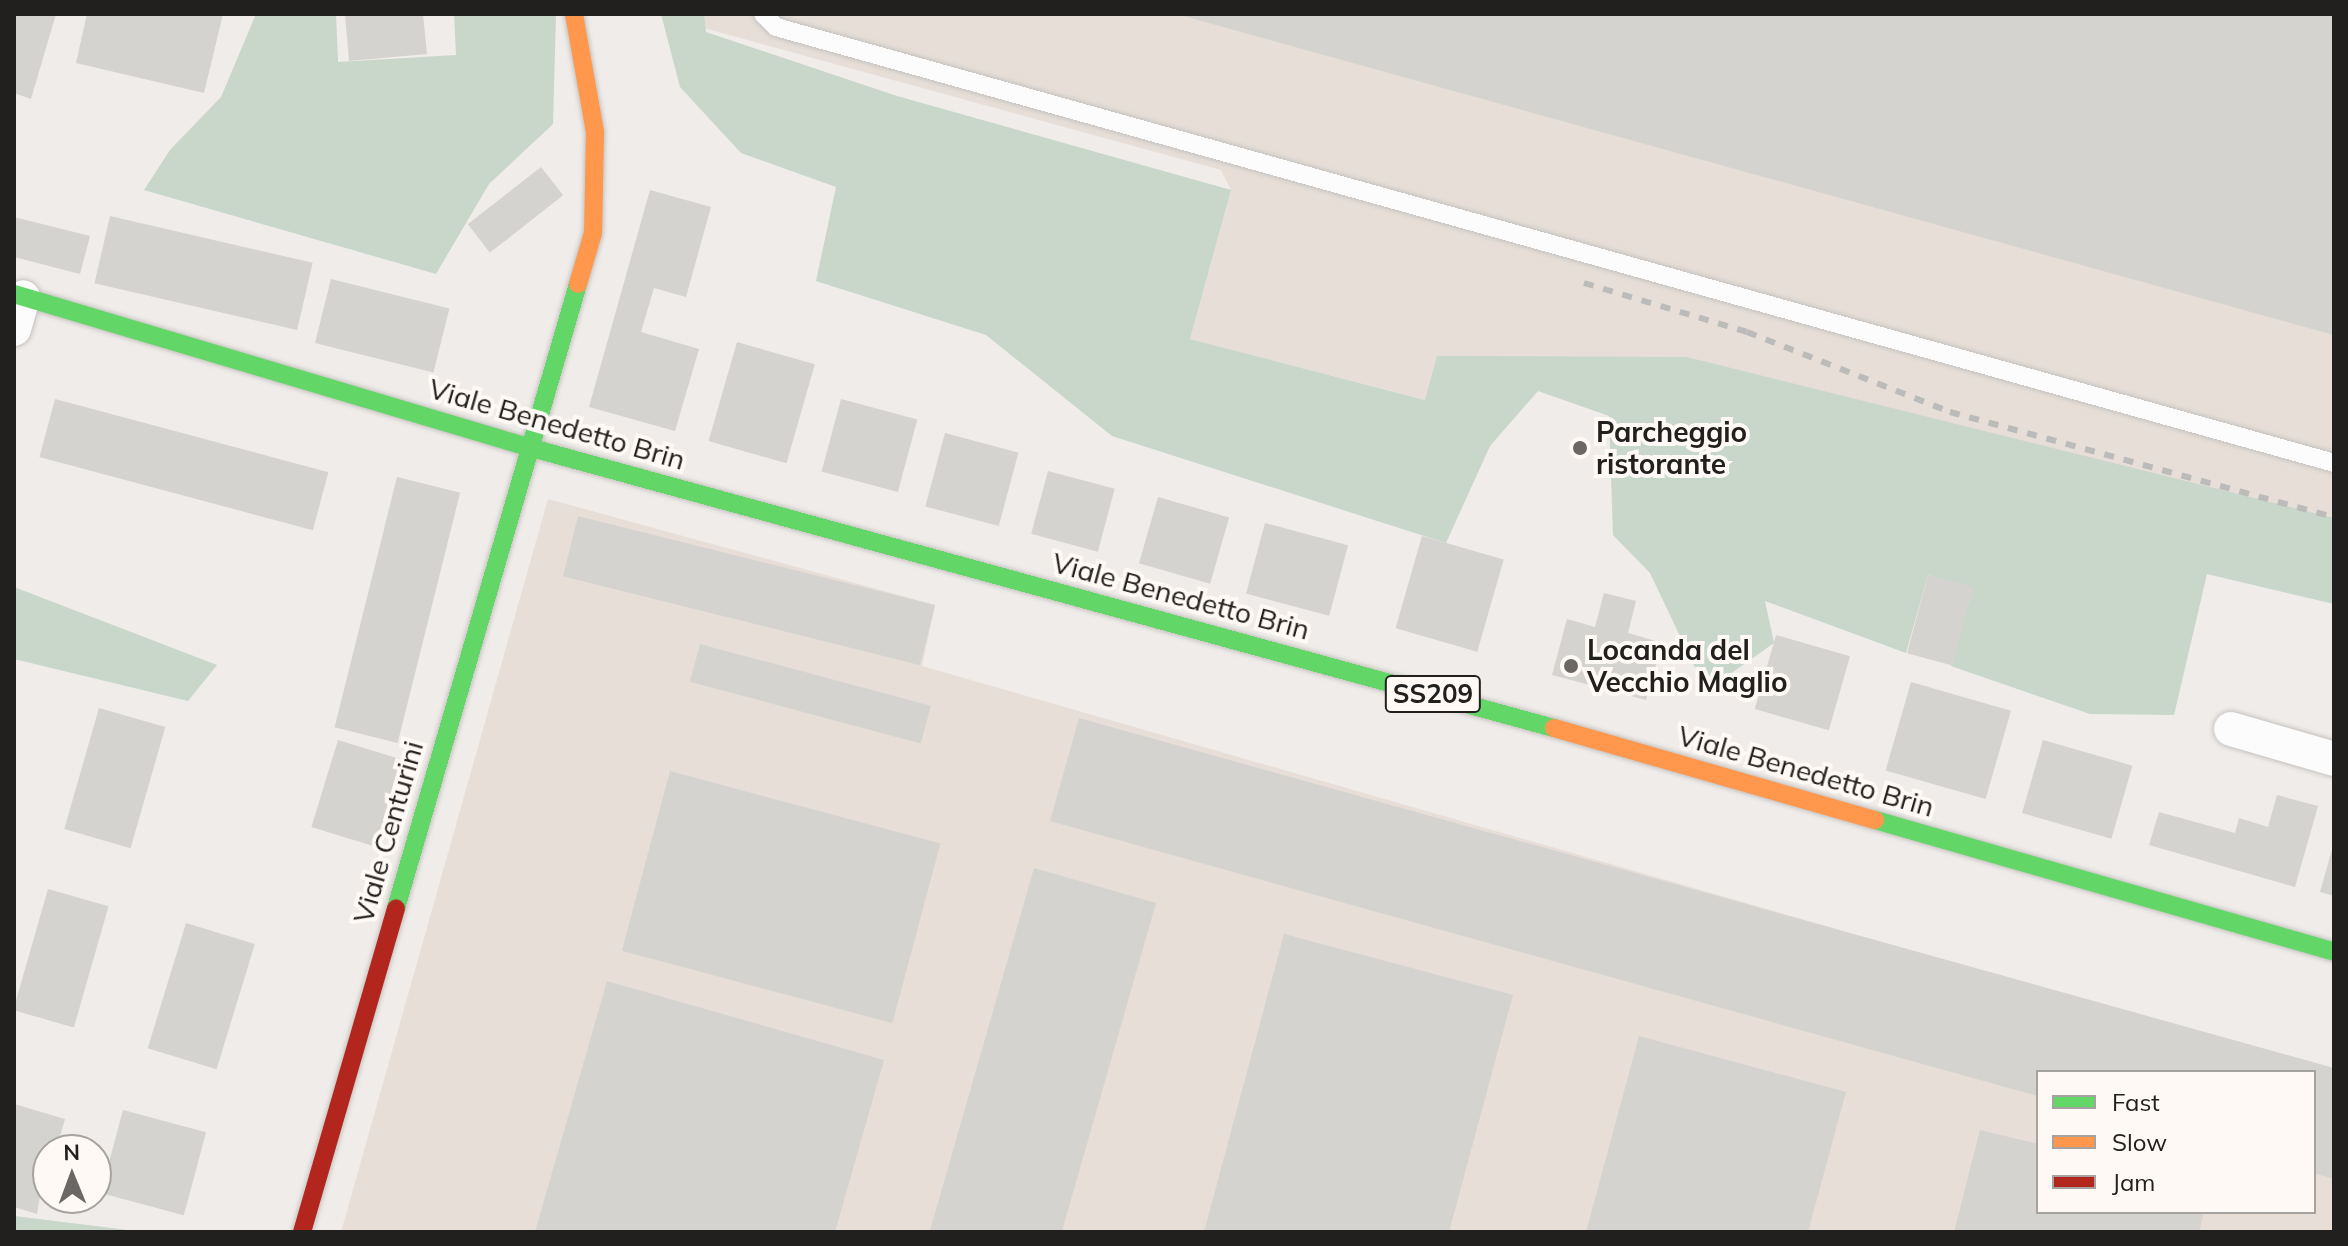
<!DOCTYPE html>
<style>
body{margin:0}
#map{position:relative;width:2348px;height:1246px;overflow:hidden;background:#efece9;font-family:Mulish,sans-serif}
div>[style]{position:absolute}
.built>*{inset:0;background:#e6ded7}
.green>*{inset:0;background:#c8d7ca}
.building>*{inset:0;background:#d4d3d0;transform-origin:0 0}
.roads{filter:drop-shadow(0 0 2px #c5c2c0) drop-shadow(0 0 2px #c5c2c0)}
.lane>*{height:18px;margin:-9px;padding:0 9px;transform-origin:9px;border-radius:9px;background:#fdfcfc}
.street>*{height:34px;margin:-17px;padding:0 17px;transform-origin:17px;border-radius:17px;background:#fdfcfc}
.fast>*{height:18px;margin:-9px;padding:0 9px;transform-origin:9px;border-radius:9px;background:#63d668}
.slow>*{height:18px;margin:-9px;padding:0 9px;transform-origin:9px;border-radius:9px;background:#ff974d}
.jam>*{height:18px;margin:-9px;padding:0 9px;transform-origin:9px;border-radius:9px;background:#b3261e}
.rail>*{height:6px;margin-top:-3px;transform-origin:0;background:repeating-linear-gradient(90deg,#bbbbba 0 10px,transparent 0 20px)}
.dots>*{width:22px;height:22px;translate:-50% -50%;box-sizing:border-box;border:4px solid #fef9f5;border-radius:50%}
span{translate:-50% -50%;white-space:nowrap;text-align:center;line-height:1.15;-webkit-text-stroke:8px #fef9f5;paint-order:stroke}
.shield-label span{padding:2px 6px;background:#fef9f5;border:2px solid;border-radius:6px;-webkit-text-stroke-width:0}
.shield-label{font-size:26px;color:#22201e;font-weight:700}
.street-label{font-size:28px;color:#22201e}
.poi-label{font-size:28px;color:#22201e;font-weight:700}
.left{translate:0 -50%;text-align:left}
.frame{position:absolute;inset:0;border:16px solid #22201e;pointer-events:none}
.legend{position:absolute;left:2036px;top:1070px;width:280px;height:144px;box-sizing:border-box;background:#fef9f5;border:2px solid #a6a29f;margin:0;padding:10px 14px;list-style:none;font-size:24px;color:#22201e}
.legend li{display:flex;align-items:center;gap:16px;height:40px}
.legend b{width:40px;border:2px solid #a6a29f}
.north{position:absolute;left:32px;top:1134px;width:80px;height:80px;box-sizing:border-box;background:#fef9f5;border:2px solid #a6a29f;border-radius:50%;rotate:359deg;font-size:22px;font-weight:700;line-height:32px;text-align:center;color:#22201e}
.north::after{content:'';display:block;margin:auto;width:28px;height:36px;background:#6a6765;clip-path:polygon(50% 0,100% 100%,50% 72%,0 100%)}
</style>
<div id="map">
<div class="built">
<i style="clip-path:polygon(653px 14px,2334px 14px,2334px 534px,1687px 357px,1426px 400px,1190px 339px,1231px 190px,1221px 170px)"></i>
<i style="clip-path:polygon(evenodd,548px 499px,935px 605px,922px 666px,2334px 1072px,2334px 1232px,341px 1232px,548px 499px,2038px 1072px,2314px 1072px,2314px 1212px,2038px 1212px,2038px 1072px)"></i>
</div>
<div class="green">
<i style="clip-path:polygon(256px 14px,336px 14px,338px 62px,456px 55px,454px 14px,556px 14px,553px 124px,489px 184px,436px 274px,144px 190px,170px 150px,221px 97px)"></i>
<i style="clip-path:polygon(661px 14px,704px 14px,706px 32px,897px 96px,1231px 190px,1190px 339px,1425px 400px,1437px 356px,1687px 357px,2334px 518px,2334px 604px,2207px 574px,2174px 715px,2090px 714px,1951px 666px,1973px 588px,1928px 575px,1906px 653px,1765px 601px,1774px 643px,1706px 691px,1650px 573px,1613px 535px,1609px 416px,1538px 391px,1490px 446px,1446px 543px,1112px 436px,986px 335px,816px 281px,836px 187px,741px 153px,680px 87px)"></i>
<i style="clip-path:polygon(14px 587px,217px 665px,188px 701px,14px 659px)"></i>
<i style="clip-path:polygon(14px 1216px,144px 1232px,14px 1232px)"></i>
</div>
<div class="building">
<i style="clip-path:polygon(14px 14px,56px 14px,31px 99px,14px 93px)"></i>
<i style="clip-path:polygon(87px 14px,223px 14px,204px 93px,76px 63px)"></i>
<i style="clip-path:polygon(345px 14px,423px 14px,427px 54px,349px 61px)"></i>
<i style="clip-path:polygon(1180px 14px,2334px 14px,2334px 335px,1180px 15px)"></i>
<i style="left:541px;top:167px;width:36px;height:93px;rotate:52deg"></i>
<i style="clip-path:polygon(650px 190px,711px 207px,686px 297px,654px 288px,641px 332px,699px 349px,675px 431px,589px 407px)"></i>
<i style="left:110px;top:216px;width:208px;height:69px;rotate:13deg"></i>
<i style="clip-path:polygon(14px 217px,90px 236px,80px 274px,14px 257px)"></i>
<i style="left:331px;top:279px;width:122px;height:66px;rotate:14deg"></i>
<i style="left:737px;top:342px;width:81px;height:103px;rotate:16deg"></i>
<i style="left:55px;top:399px;width:283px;height:60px;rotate:15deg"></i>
<i style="left:841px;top:399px;width:79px;height:75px;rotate:15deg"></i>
<i style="left:945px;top:433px;width:76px;height:76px;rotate:15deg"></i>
<i style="left:1048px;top:471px;width:69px;height:65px;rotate:15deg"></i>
<i style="left:397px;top:477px;width:65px;height:258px;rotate:14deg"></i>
<i style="left:1158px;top:497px;width:74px;height:69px;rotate:16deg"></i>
<i style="left:578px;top:516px;width:368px;height:62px;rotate:14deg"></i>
<i style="left:1265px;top:523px;width:86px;height:73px;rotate:15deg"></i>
<i style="left:1422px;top:536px;width:85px;height:96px;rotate:16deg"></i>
<i style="left:1928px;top:575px;width:47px;height:81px;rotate:15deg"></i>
<i style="clip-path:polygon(1604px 593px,1636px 601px,1628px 633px,1662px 643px,1646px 700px,1552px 675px,1567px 619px,1595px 627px)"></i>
<i style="left:1776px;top:635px;width:77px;height:77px;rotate:16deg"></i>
<i style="left:700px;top:644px;width:239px;height:39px;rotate:15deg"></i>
<i style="left:1911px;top:682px;width:104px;height:92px;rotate:16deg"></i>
<i style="left:99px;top:708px;width:69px;height:126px;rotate:16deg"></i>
<i style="clip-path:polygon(1079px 718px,2334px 1068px,2334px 1179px,2314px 1173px,2314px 1072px,2038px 1072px,2038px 1096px,1050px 821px)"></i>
<i style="left:338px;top:740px;width:68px;height:91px;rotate:17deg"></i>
<i style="left:2043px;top:740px;width:93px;height:76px;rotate:16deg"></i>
<i style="left:670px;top:771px;width:280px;height:186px;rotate:15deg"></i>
<i style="clip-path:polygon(2277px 795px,2318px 806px,2295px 887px,2149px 845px,2159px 812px,2235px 833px,2239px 818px,2268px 827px)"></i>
<i style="clip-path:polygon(2333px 846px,2334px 846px,2334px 896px,2320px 892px)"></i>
<i style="left:1034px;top:868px;width:127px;height:378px;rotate:16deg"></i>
<i style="left:48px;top:889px;width:63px;height:126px;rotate:16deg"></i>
<i style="left:186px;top:923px;width:72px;height:131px;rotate:17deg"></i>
<i style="clip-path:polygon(1284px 934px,1513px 995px,1449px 1232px,1204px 1232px)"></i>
<i style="clip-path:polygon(607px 981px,884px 1060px,835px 1232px,535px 1232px)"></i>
<i style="clip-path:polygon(1639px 1036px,1846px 1092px,1808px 1232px,1586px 1232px)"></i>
<i style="clip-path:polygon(14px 1104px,65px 1119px,56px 1150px,48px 1150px,37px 1214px,14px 1207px)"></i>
<i style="left:123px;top:1110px;width:86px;height:86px;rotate:15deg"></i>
<i style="clip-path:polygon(1980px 1130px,2038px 1144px,2038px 1212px,2204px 1212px,2199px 1232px,1954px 1232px)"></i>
</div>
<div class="roads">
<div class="lane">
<i style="left:763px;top:14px;width:18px;rotate:45deg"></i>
<i style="left:776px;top:27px;width:1618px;rotate:15.63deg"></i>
</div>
<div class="street">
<i style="left:14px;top:329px;width:33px;rotate:-74deg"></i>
<i style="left:2231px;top:729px;width:107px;rotate:16.2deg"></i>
</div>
<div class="fast">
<i style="left:14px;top:294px;width:536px;rotate:16.58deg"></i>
<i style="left:528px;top:447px;width:1064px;rotate:15.32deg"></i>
<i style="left:1875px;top:820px;width:478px;rotate:16deg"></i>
<i style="left:396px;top:908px;width:650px;rotate:-73.74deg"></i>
</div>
<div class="slow">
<i style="left:574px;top:14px;width:120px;rotate:79.9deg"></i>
<i style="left:595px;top:132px;width:101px;rotate:91.1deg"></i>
<i style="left:593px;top:233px;width:53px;rotate:106.4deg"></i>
<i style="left:1554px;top:728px;width:334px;rotate:16deg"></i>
</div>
<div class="jam">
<i style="left:302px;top:1232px;width:337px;rotate:-73.8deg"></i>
</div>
</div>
<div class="rail">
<i style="left:1584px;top:283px;width:170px;rotate:16.7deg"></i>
<i style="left:1747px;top:332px;width:218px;rotate:21.5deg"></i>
<i style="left:1950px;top:412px;width:398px;rotate:15.3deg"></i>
</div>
<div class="dots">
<i style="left:1580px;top:448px;background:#6a6765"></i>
<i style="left:1571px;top:666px;background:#6a6765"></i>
</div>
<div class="shield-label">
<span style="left:1433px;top:694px">SS209</span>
</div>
<div class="street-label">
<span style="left:557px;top:424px;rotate:16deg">Viale Benedetto Brin</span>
<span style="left:1181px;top:596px;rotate:15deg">Viale Benedetto Brin</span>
<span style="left:1806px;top:771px;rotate:16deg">Viale Benedetto Brin</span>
<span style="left:388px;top:832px;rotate:-74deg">Viale Centurini</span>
</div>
<div class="poi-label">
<span class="left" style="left:1596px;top:448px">Parcheggio<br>ristorante</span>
<span class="left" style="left:1587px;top:666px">Locanda del<br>Vecchio Maglio</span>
</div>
<div class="frame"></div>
<ul class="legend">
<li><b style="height:10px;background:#63d668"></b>Fast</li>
<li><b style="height:10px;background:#ff974d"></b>Slow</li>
<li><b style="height:10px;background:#b3261e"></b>Jam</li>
</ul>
<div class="north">N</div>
</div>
